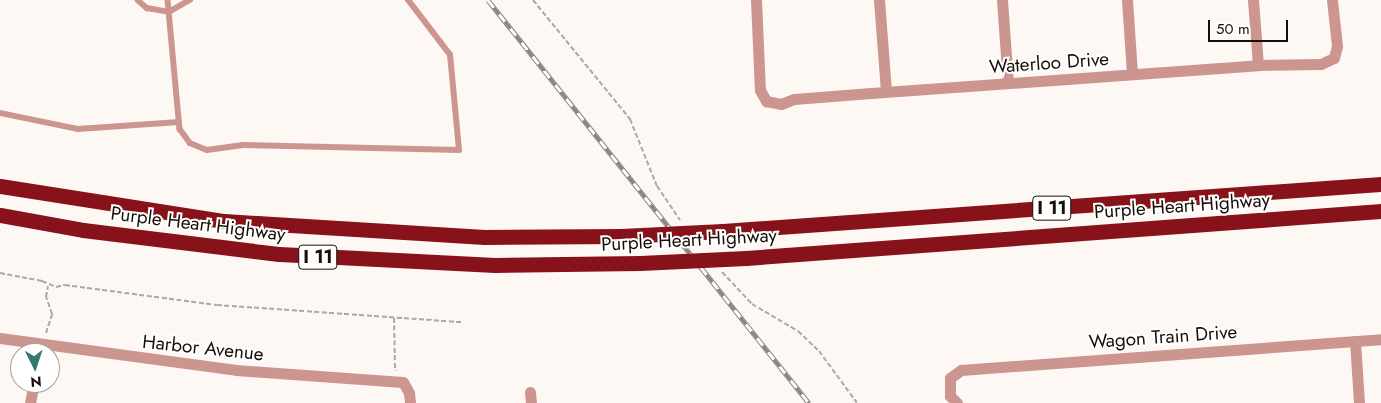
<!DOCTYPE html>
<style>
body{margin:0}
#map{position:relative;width:1381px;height:403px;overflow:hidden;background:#fdf8f4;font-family:Jost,sans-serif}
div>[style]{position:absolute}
.path>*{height:2px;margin-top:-1px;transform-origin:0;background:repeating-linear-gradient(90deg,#aea8a3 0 5px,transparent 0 7.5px)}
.lane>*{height:5.5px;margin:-2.75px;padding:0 2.75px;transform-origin:2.75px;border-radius:2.75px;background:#cd9590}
.street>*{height:11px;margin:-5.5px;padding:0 5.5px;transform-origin:5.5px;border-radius:5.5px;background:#cd9590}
.highway>*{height:15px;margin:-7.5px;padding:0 7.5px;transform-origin:7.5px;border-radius:7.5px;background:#88121a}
.rail>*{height:5px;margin-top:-2.5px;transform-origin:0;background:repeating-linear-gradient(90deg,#fff 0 9px,#8a837e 0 18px);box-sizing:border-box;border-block:1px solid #8a837e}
.highway-bridge>*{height:15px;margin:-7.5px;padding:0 7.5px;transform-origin:7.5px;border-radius:7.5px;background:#88121a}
span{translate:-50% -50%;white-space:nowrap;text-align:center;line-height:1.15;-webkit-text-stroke:4px #fff;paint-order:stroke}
.shield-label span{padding:1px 4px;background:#fff;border:1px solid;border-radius:4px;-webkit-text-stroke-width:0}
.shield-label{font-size:18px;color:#170e08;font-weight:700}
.street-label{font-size:19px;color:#170e08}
.north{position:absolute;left:10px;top:343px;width:50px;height:50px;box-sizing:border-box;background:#fff;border:1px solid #a29f9c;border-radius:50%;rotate:176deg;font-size:14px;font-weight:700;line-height:20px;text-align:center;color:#170e08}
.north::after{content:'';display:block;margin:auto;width:18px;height:22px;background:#307871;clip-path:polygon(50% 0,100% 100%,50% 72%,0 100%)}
.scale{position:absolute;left:1208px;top:20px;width:80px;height:22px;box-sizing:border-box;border:2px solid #170e08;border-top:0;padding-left:6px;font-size:15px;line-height:18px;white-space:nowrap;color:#170e08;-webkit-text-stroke:4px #fff;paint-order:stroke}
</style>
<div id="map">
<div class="path">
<i style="left:533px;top:0;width:154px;rotate:50.8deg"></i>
<i style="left:630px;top:119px;width:72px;rotate:68.1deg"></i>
<i style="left:657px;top:186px;width:41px;rotate:55.9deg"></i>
<i style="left:722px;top:272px;width:44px;rotate:46.8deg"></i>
<i style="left:752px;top:304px;width:53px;rotate:30.4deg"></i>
<i style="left:798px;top:331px;width:29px;rotate:44deg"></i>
<i style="left:819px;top:351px;width:64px;rotate:53.8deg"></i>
<i style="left:0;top:273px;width:43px;rotate:10.8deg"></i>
<i style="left:42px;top:281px;width:15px;rotate:23deg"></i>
<i style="left:56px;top:287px;width:9px;rotate:-13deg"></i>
<i style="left:65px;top:285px;width:153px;rotate:7.5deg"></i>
<i style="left:217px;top:305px;width:246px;rotate:4deg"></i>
<i style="left:394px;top:318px;width:53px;rotate:88.9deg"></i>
<i style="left:46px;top:333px;width:20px;rotate:-72deg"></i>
<i style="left:52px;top:314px;width:18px;rotate:-109deg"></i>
<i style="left:46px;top:297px;width:11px;rotate:-80deg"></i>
</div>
<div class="lane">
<i style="left:138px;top:0;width:12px;rotate:42deg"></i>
<i style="left:147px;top:8px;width:22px;rotate:10deg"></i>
<i style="left:169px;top:12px;width:24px;rotate:-30deg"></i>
<i style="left:168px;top:0;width:130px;rotate:84.7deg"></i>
<i style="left:180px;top:129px;width:17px;rotate:54deg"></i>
<i style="left:190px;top:143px;width:18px;rotate:22deg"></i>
<i style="left:207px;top:150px;width:36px;rotate:-8deg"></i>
<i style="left:243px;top:145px;width:216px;rotate:1.3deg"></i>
<i style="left:459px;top:150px;width:95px;rotate:-95.4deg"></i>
<i style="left:450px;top:55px;width:69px;rotate:-127.4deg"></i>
<i style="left:0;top:113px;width:80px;rotate:11.6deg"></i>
<i style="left:78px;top:129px;width:101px;rotate:-4deg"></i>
</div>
<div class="street">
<i style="left:756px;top:0;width:90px;rotate:87.5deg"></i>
<i style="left:760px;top:90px;width:13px;rotate:61deg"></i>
<i style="left:766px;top:101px;width:15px;rotate:11deg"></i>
<i style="left:781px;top:104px;width:14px;rotate:-21deg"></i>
<i style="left:794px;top:99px;width:77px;rotate:-4.5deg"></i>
<i style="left:871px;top:93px;width:388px;rotate:-4.1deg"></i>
<i style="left:1258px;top:65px;width:63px;rotate:-0.9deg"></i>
<i style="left:1321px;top:64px;width:14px;rotate:-25deg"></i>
<i style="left:1334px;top:58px;width:12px;rotate:-76deg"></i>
<i style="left:1337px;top:46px;width:46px;rotate:-96.2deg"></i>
<i style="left:879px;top:0;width:92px;rotate:85.6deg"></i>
<i style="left:1002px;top:0;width:83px;rotate:85.9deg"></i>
<i style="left:1127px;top:0;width:74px;rotate:86.1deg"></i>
<i style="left:1253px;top:0;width:65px;rotate:85.6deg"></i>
<i style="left:0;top:338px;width:238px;rotate:7.7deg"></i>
<i style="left:236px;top:370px;width:167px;rotate:4.1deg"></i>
<i style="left:403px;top:382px;width:13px;rotate:61deg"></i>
<i style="left:409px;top:393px;width:10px;rotate:84deg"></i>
<i style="left:1355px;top:341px;width:62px;rotate:86.3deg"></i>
<i style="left:530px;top:392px;width:11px;rotate:85deg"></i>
<i style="left:30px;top:403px;width:20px;rotate:-79deg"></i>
<i style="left:957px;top:403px;width:10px;rotate:-135deg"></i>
<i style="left:950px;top:396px;width:18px;rotate:-90deg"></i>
<i style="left:950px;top:378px;width:14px;rotate:-36deg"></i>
<i style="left:961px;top:370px;width:421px;rotate:-4.2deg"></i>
</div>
<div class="highway">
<i style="left:0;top:186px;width:227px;rotate:8.9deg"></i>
<i style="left:224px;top:221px;width:261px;rotate:3.5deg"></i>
<i style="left:485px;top:237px;width:136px;rotate:-0.4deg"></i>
<i style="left:0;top:215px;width:84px;rotate:10.2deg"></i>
<i style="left:83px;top:230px;width:197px;rotate:7deg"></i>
<i style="left:279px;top:254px;width:216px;rotate:2.9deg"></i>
<i style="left:495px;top:265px;width:145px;rotate:-0.8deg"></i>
<i style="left:723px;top:231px;width:660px;rotate:-4.09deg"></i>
<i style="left:746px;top:258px;width:637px;rotate:-4.23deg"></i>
</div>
<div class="rail">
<i style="left:488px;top:0;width:515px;rotate:51.46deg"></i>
</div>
<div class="highway-bridge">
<i style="left:621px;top:236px;width:102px;rotate:-2.8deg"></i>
<i style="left:640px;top:263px;width:106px;rotate:-2.7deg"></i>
</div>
<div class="shield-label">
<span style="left:1052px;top:208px">I 11</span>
<span style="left:318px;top:257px">I 11</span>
</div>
<div class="street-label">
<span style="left:1049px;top:63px;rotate:-4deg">Waterloo Drive</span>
<span style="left:1182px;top:206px;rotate:-4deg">Purple Heart Highway</span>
<span style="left:198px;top:224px;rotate:7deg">Purple Heart Highway</span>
<span style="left:689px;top:240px;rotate:-3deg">Purple Heart Highway</span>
<span style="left:1163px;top:337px;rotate:-4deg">Wagon Train Drive</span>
<span style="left:203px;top:348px;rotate:6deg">Harbor Avenue</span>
</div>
<div class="north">N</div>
<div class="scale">50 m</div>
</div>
